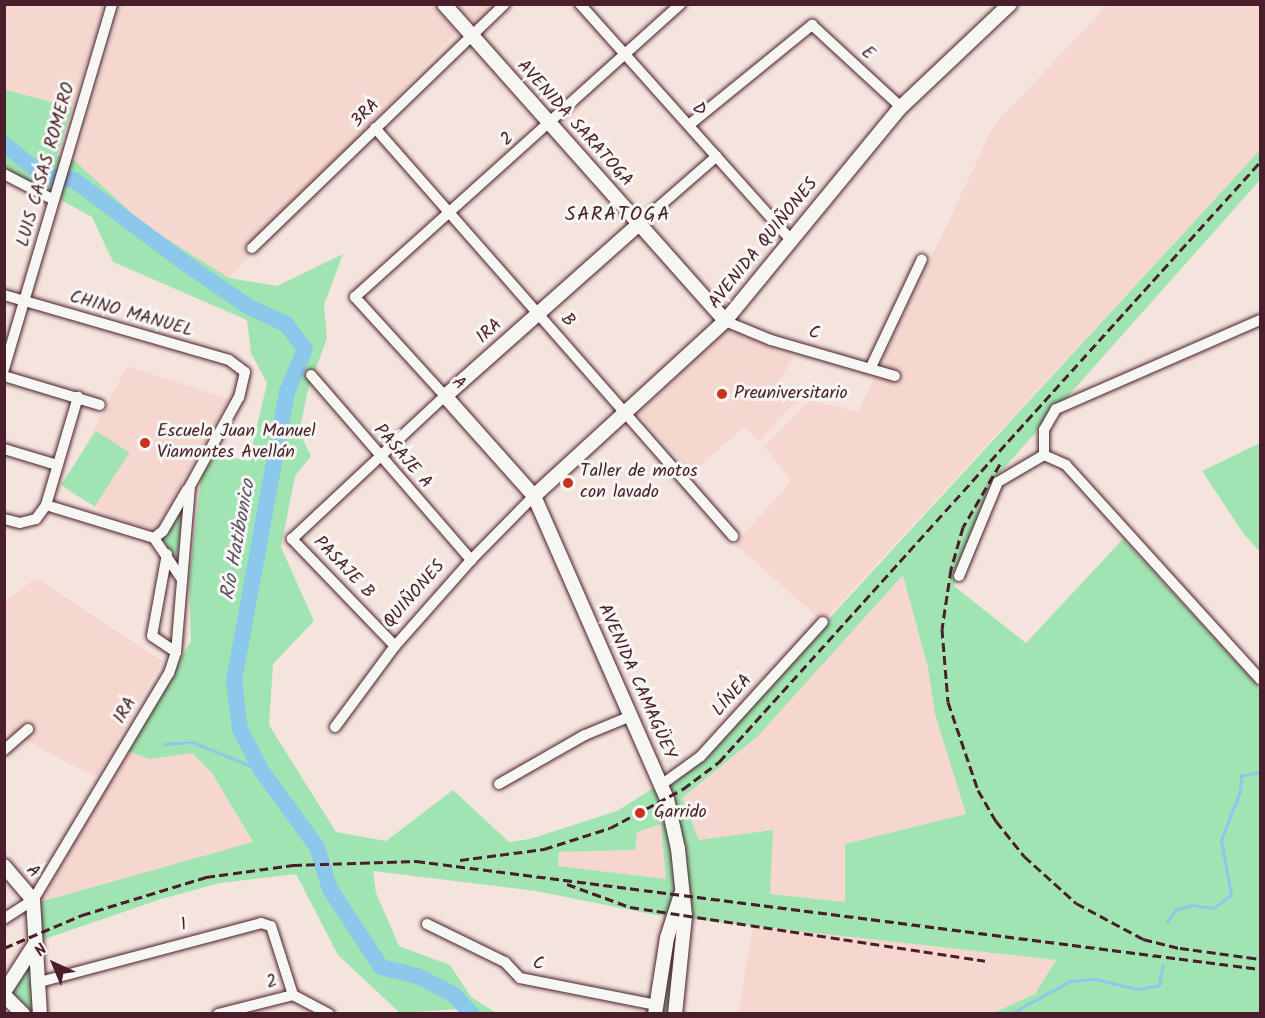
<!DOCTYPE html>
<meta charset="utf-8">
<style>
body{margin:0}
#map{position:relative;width:1265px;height:1018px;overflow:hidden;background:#f5e4de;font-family:Kalam,sans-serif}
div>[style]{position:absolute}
.built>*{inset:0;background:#f5d7d0}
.green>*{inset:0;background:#a0e5b1;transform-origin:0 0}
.stream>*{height:3px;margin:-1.5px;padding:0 1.5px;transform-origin:1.5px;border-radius:1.5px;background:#8cc7ec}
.river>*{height:16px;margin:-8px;padding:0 8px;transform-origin:8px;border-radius:8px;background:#8cc7ec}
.roads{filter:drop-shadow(0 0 2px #4a1f2b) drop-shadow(0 0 2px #4a1f2b)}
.street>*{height:10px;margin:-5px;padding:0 5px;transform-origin:5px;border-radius:5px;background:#f6f6f2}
.secondary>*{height:14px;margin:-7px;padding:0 7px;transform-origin:7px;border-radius:7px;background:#f6f6f2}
.rail>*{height:3px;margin-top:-1.5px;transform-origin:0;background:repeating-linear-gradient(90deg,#4a1f2b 0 9px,transparent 0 13.5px)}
.dots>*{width:16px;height:16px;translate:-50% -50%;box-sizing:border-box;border:3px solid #f6f6f2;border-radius:50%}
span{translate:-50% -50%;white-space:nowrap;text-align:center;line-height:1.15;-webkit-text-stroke:6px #f6f6f2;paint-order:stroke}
.street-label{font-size:18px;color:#4a1f2b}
.poi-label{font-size:18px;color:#4a1f2b}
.left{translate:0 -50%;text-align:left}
.neighbourhood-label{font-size:20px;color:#4a1f2b;letter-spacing:1.5px}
.water-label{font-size:20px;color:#5e5165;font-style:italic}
.frame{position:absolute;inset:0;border:6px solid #4a1f2b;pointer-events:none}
.north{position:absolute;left:24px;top:934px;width:60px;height:60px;-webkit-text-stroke:4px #f6f6f2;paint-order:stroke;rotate:316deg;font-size:16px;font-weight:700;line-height:24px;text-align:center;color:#4a1f2b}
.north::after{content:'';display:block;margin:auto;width:21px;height:27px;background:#4a1f2b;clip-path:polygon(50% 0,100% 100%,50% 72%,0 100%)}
</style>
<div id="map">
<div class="built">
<i style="clip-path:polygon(1108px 4px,1260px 5px,1260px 150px,823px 622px,735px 544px,791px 481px,764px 446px,810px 400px,858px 412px,994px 125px)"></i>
<i style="clip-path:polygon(4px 5px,103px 5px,72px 108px,5px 89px)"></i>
<i style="clip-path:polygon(121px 5px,433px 5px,456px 32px,229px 278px,145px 225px,75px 161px)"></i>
<i style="clip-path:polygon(458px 5px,497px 5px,477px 25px)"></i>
<i style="clip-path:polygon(729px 328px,793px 358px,777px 385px,796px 402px,759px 441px,744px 427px,692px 473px,638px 413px)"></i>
<i style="clip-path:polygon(127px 366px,229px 399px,155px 530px,114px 518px,63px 488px)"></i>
<i style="clip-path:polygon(903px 574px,928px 668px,935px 714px,967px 814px,845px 844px,845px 902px,770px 894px,698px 840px,682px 798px,758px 736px)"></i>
<i style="clip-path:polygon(36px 578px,162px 661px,96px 777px,5px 730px,4px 602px)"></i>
<i style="clip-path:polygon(128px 751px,150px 759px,192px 753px,212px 773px,253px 843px,40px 902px)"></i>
<i style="clip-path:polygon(661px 824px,667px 879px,558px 866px,559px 852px,635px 850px,637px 832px)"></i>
<i style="clip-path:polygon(753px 926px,1056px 960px,1035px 994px,993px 1013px,738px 1014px)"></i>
</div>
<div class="green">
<i style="clip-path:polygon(evenodd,4px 89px,72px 108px,57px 156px,75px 161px,145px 225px,229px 278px,277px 286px,343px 254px,324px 305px,327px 338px,308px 390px,299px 432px,311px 456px,295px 476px,281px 547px,314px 621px,273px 664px,269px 725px,336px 832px,386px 841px,453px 790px,509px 842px,530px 839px,617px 811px,700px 759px,1260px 150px,1260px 180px,998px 475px,954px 586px,1026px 643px,1123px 539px,1260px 688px,1260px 1013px,993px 1013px,1035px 994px,1056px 960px,656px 915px,536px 891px,373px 871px,376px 893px,399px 946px,450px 965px,471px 997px,496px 1013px,460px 1013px,458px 1009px,400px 1013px,338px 955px,296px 874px,220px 883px,161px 899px,42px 940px,40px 902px,253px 842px,212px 773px,192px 753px,150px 759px,128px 751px,191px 641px,189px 580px,202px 470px,218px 455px,249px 461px,267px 383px,251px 353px,247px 320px,113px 262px,92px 217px,5px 169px,4px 89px,903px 575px,928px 668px,935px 714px,966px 814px,845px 844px,845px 902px,770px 894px,773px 830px,699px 840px,682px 798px,758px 736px,903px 575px,4px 89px,661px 824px,666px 879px,558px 866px,559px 852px,635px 850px,637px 832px,661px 824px)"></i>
<i style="left:96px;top:431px;width:40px;height:64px;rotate:33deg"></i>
<i style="clip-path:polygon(1260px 443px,1260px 552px,1243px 533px,1202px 471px)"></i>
<i style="clip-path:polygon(183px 505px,178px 564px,162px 539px)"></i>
<i style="clip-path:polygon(673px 951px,677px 952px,670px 1013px,659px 1014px)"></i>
<i style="clip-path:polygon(32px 955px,32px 1011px,11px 991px)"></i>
</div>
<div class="stream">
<i style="left:164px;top:744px;width:28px;rotate:-4deg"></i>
<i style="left:192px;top:742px;width:74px;rotate:22.1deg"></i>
<i style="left:1167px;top:922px;width:14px;rotate:-56deg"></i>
<i style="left:1175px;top:910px;width:19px;rotate:-16deg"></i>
<i style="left:1193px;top:905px;width:20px;rotate:9deg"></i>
<i style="left:1213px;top:908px;width:22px;rotate:-36deg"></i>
<i style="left:1231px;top:895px;width:56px;rotate:-100.3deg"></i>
<i style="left:1221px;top:840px;width:53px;rotate:-68.8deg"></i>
<i style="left:1240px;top:791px;width:15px;rotate:-86deg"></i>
<i style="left:1241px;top:776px;width:19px;rotate:-12deg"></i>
<i style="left:1010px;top:1014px;width:68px;rotate:-28.8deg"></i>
<i style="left:1070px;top:981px;width:25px;rotate:-5deg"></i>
<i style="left:1095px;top:979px;width:43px;rotate:13.4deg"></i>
<i style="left:1137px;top:989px;width:22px;rotate:-10deg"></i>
<i style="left:1159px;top:985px;width:20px;rotate:-79deg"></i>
</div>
<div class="river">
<i style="left:4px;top:144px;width:51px;rotate:38.7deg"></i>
<i style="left:44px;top:176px;width:30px;rotate:8deg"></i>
<i style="left:74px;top:180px;width:144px;rotate:36.8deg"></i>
<i style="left:189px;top:266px;width:73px;rotate:34.3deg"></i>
<i style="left:249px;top:307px;width:41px;rotate:24.7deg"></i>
<i style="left:286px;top:324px;width:31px;rotate:53deg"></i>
<i style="left:305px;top:349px;width:47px;rotate:112.7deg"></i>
<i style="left:287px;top:392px;width:294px;rotate:100.4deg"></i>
<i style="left:234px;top:681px;width:48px;rotate:82.9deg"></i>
<i style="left:240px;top:729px;width:46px;rotate:62.9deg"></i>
<i style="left:261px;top:770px;width:95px;rotate:54deg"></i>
<i style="left:317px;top:847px;width:44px;rotate:72.8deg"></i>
<i style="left:330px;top:889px;width:93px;rotate:56.8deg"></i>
<i style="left:381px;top:967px;width:38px;rotate:14deg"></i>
<i style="left:418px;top:976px;width:41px;rotate:27.8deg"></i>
<i style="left:454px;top:995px;width:26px;rotate:47deg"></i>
</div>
<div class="roads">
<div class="street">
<i style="left:580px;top:4px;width:315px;rotate:48.2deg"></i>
<i style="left:689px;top:125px;width:159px;rotate:-39.1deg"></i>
<i style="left:812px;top:25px;width:121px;rotate:42.7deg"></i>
<i style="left:375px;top:128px;width:543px;rotate:48.73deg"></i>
<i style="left:4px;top:174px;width:56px;rotate:27.5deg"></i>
<i style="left:639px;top:224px;width:103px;rotate:-41.1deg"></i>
<i style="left:252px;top:248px;width:351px;rotate:-44deg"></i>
<i style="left:4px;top:295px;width:234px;rotate:16.1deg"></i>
<i style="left:229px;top:360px;width:20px;rotate:37deg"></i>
<i style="left:245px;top:372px;width:26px;rotate:103deg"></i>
<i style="left:239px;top:397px;width:102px;rotate:118.8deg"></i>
<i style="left:190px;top:486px;width:167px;rotate:94.8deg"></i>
<i style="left:176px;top:652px;width:22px;rotate:108deg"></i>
<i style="left:169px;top:673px;width:265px;rotate:120.9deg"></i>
<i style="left:33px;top:900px;width:35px;rotate:147deg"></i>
<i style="left:1260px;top:320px;width:223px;rotate:156.4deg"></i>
<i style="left:1056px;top:409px;width:24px;rotate:120deg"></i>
<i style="left:1044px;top:430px;width:25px;rotate:90deg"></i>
<i style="left:1044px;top:455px;width:24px;rotate:24deg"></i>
<i style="left:1066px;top:465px;width:289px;rotate:47.8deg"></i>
<i style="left:725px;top:321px;width:50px;rotate:22.4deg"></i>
<i style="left:771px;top:340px;width:129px;rotate:16.2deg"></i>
<i style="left:871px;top:367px;width:119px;rotate:-64.7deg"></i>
<i style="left:4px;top:369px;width:381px;rotate:-73.5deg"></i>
<i style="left:311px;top:375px;width:245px;rotate:49.1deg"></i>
<i style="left:4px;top:376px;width:100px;rotate:16.8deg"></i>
<i style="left:4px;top:449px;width:55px;rotate:16.8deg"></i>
<i style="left:46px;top:505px;width:113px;rotate:-73.5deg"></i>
<i style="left:4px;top:519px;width:16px;rotate:14deg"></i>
<i style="left:20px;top:523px;width:16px;rotate:-14deg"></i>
<i style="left:36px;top:519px;width:17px;rotate:-54deg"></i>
<i style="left:46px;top:505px;width:113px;rotate:17deg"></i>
<i style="left:154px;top:538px;width:48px;rotate:56deg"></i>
<i style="left:154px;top:538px;width:11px;rotate:-38deg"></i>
<i style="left:163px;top:531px;width:48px;rotate:-59.7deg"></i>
<i style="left:167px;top:554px;width:83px;rotate:100.4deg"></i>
<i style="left:152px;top:636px;width:29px;rotate:34deg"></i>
<i style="left:959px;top:576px;width:102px;rotate:-67.5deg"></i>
<i style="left:998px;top:482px;width:53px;rotate:-30.4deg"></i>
<i style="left:395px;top:646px;width:149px;rotate:-133.9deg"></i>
<i style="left:292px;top:539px;width:209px;rotate:-43.1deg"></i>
<i style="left:445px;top:396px;width:134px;rotate:-132.3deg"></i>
<i style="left:355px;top:297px;width:438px;rotate:-42deg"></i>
<i style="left:335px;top:727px;width:101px;rotate:-53.5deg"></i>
<i style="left:395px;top:646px;width:115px;rotate:-48.5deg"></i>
<i style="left:471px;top:560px;width:90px;rotate:-45.5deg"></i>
<i style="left:4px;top:750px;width:32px;rotate:-41deg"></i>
<i style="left:499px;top:784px;width:99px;rotate:-29.7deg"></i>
<i style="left:585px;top:735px;width:50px;rotate:-22.4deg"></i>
<i style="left:661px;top:785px;width:49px;rotate:-35.9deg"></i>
<i style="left:701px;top:756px;width:181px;rotate:-47.7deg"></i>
<i style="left:427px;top:924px;width:87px;rotate:26deg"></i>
<i style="left:505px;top:962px;width:22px;rotate:47deg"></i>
<i style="left:520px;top:978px;width:139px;rotate:11.2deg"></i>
<i style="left:36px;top:983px;width:233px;rotate:-14.9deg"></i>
<i style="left:261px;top:923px;width:10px;rotate:17deg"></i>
<i style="left:271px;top:926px;width:72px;rotate:72.3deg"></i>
<i style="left:218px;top:1014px;width:77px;rotate:-14.2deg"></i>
<i style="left:293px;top:995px;width:41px;rotate:27.8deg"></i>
</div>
<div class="secondary">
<i style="left:444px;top:4px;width:424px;rotate:48.4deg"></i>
<i style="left:639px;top:224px;width:259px;rotate:138.4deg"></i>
<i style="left:445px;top:396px;width:134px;rotate:48.3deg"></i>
<i style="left:534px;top:496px;width:331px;rotate:66.3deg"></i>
<i style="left:667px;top:799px;width:51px;rotate:77.6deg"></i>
<i style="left:678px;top:849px;width:67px;rotate:84deg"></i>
<i style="left:685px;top:916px;width:99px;rotate:95.8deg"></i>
<i style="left:534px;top:496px;width:259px;rotate:-42.5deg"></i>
<i style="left:725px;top:321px;width:277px;rotate:-50.6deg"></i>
<i style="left:901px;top:107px;width:150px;rotate:-43.4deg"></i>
<i style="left:4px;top:866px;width:45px;rotate:49.5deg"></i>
<i style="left:33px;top:900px;width:114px;rotate:86.5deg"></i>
<i style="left:4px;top:992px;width:57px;rotate:-57.1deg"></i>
<i style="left:4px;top:995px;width:27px;rotate:45deg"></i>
<i style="left:655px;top:1014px;width:77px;rotate:-81deg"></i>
<i style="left:667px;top:938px;width:46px;rotate:-72.3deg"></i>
</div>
</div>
<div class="rail">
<i style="left:1000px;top:464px;width:73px;rotate:120.4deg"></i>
<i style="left:963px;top:527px;width:44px;rotate:105.9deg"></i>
<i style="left:951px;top:569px;width:61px;rotate:98.5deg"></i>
<i style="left:942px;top:629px;width:73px;rotate:85.3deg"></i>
<i style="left:948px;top:702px;width:93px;rotate:71.2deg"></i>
<i style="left:978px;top:790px;width:36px;rotate:60deg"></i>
<i style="left:996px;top:821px;width:45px;rotate:51.3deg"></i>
<i style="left:1024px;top:856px;width:70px;rotate:42.1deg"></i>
<i style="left:1076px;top:903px;width:76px;rotate:28.2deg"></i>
<i style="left:1143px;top:939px;width:38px;rotate:14deg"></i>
<i style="left:1180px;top:948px;width:81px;rotate:7.8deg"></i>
<i style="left:460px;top:860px;width:85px;rotate:-7.5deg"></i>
<i style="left:544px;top:849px;width:69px;rotate:-17.7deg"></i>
<i style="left:610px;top:828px;width:83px;rotate:-28.1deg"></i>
<i style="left:683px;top:789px;width:45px;rotate:-36.9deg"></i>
<i style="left:719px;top:762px;width:808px;rotate:-47.96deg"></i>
<i style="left:567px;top:884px;width:67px;rotate:20.1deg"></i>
<i style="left:630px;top:907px;width:359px;rotate:8.6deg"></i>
<i style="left:4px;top:948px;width:85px;rotate:-22.9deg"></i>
<i style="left:82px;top:915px;width:130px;rotate:-17deg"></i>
<i style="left:206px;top:877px;width:88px;rotate:-7.9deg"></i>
<i style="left:293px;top:865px;width:123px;rotate:-1.9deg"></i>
<i style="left:416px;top:861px;width:851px;rotate:7.29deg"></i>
</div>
<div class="dots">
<i style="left:722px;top:394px;background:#c8321e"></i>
<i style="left:145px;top:443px;background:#c8321e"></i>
<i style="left:568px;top:483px;background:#c8321e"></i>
<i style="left:640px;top:813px;background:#c8321e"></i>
</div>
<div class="street-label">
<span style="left:867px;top:54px;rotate:43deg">E</span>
<span style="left:698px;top:110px;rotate:48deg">D</span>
<span style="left:366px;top:114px;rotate:-44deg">3RA</span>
<span style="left:574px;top:124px;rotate:48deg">AVENIDA SARATOGA</span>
<span style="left:508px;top:140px;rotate:-42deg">2</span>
<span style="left:47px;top:165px;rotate:-74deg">LUIS CASAS ROMERO</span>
<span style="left:764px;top:244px;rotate:-51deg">AVENIDA QUIÑONES</span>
<span style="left:131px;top:315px;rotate:16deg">CHINO MANUEL</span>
<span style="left:567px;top:321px;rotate:49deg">B</span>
<span style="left:490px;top:332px;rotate:-42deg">1RA</span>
<span style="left:814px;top:334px;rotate:15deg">C</span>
<span style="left:458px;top:384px;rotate:47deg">A</span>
<span style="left:402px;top:457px;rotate:49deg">PASAJE A</span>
<span style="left:343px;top:568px;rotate:46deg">PASAJE B</span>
<span style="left:415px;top:595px;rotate:-49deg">QUIÑONES</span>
<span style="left:636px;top:682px;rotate:66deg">AVENIDA CAMAGÜEY</span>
<span style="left:733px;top:696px;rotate:-48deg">LÍNEA</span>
<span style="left:126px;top:711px;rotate:-59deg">1RA</span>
<span style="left:32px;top:872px;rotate:50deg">A</span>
<span style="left:184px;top:926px;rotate:-15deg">1</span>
<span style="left:538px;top:965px;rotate:12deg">C</span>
<span style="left:272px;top:983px;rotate:-14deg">2</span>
</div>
<div class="poi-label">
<span class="left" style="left:734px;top:394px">Preuniversitario</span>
<span class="left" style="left:157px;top:443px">Escuela Juan Manuel<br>Viamontes Avellán</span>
<span class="left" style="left:580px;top:483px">Taller de motos<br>con lavado</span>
<span class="left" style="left:654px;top:813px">Garrido</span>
</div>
<div class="neighbourhood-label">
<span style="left:618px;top:215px">SARATOGA</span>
</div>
<div class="water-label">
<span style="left:239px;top:540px;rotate:-80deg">Río Hatibonico</span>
</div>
<div class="frame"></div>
<div class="north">N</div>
</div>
